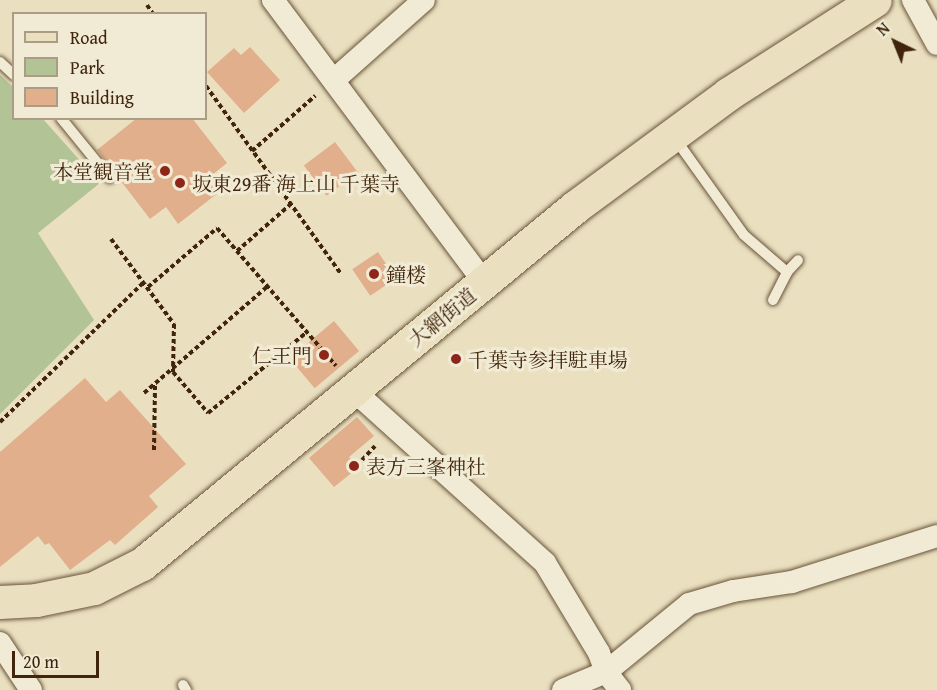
<!DOCTYPE html>
<meta charset="utf-8">
<style>
body{margin:0}
#map{position:relative;width:937px;height:690px;overflow:hidden;background:#eae0c0;font-family:"Gentium Book Plus","Noto Serif JP",serif}
div>[style]{position:absolute}
.green>*{inset:0;background:#b2c396}
.building>*{inset:0;background:#e1af8b;transform-origin:0 0}
.path>*{height:4px;margin-top:-2px;transform-origin:0;background:repeating-linear-gradient(90deg,#40250c 0 4.5px,transparent 0 7.5px)}
.roads{filter:drop-shadow(0 0 2px #6a5439) drop-shadow(0 0 2px #6a5439)}
.service>*{height:10px;margin:-5px;padding:0 5px;transform-origin:5px;border-radius:5px;background:#f1ebd6}
.minor>*{height:22px;margin:-11px;padding:0 11px;transform-origin:11px;border-radius:11px;background:#f1ebd6}
.primary>*{height:33px;margin:-16.5px;padding:0 16.5px;transform-origin:16.5px;border-radius:16.5px;background:#eae0c0}
.dots>*{width:16px;height:16px;translate:-50% -50%;box-sizing:border-box;border:3px solid #f1ebd6;border-radius:50%}
span{translate:-50% -50%;white-space:nowrap;text-align:center;line-height:1.15;-webkit-text-stroke:6px #f1ebd6;paint-order:stroke}
.poi-label{font-size:20px;color:#40250c}
.right{translate:-100% -50%;text-align:right}
.left{translate:0 -50%;text-align:left}
.street-label{font-size:20px;color:#40250c}
.legend{position:absolute;left:12px;top:12px;width:195px;height:108px;box-sizing:border-box;background:#f1ebd6;border:2px solid #aa9c85;margin:0;padding:8px 10px;list-style:none;font-size:18px;color:#40250c}
.legend li{display:flex;align-items:center;gap:12px;height:30px}
.legend b{width:30px;border:2px solid #aa9c85}
.north{position:absolute;left:865px;top:12px;width:60px;height:60px;-webkit-text-stroke:4px #f1ebd6;paint-order:stroke;rotate:317deg;font-size:16px;font-weight:700;line-height:24px;text-align:center;color:#40250c}
.north::after{content:'';display:block;margin:auto;width:21px;height:27px;background:#40250c;clip-path:polygon(50% 0,100% 100%,50% 72%,0 100%)}
.scale{position:absolute;left:12px;top:651px;width:87px;height:27px;box-sizing:border-box;border:3px solid #40250c;border-top:0;padding-left:8px;font-size:18px;line-height:21px;white-space:nowrap;color:#40250c;-webkit-text-stroke:4px #f1ebd6;paint-order:stroke}
</style>
<div id="map">
<div class="green">
<i style="clip-path:polygon(0 75px,13px 87px,14px 118px,43px 119px,100px 183px,38px 233px,94px 320px,0 414px)"></i>
</div>
<div class="building">
<i style="clip-path:polygon(250px 47px,280px 80px,244px 113px,207px 72px,234px 48px,241px 55px)"></i>
<i style="clip-path:polygon(137px 118px,192px 118px,227px 163px,207px 179px,218px 193px,178px 224px,166px 207px,150px 219px,97px 150px)"></i>
<i style="left:335px;top:142px;width:38px;height:39px;rotate:53deg"></i>
<i style="left:378px;top:252px;width:32px;height:31px;rotate:56deg"></i>
<i style="left:334px;top:321px;width:39px;height:58px;rotate:50deg"></i>
<i style="clip-path:polygon(85px 378px,106px 402px,120px 390px,186px 464px,149px 496px,158px 507px,115px 545px,110px 540px,70px 570px,49px 543px,45px 545px,38px 536px,0 567px,0 452px)"></i>
<i style="clip-path:polygon(357px 417px,374px 436px,349px 457px,359px 467px,334px 487px,309px 458px)"></i>
</div>
<div class="path">
<i style="left:147px;top:5px;width:11px;rotate:56deg"></i>
<i style="left:206px;top:86px;width:231px;rotate:54.3deg"></i>
<i style="left:252px;top:151px;width:84px;rotate:-41.1deg"></i>
<i style="left:111px;top:239px;width:106px;rotate:53.5deg"></i>
<i style="left:174px;top:324px;width:48px;rotate:91.2deg"></i>
<i style="left:173px;top:372px;width:54px;rotate:49.5deg"></i>
<i style="left:208px;top:413px;width:128px;rotate:-39.3deg"></i>
<i style="left:237px;top:251px;width:70px;rotate:-41deg"></i>
<i style="left:148px;top:287px;width:91px;rotate:-40.5deg"></i>
<i style="left:217px;top:228px;width:182px;rotate:49.2deg"></i>
<i style="left:144px;top:393px;width:164px;rotate:-40.8deg"></i>
<i style="left:0;top:422px;width:201px;rotate:-44.2deg"></i>
<i style="left:154px;top:450px;width:65px;rotate:-89.1deg"></i>
<i style="left:362px;top:460px;width:19px;rotate:-47deg"></i>
</div>
<div class="roads">
<div class="service">
<i style="left:0;top:62px;width:19px;rotate:43deg"></i>
<i style="left:61px;top:118px;width:77px;rotate:50.8deg"></i>
<i style="left:674px;top:137px;width:120px;rotate:54.5deg"></i>
<i style="left:744px;top:235px;width:57px;rotate:40.7deg"></i>
<i style="left:773px;top:300px;width:31px;rotate:-63deg"></i>
<i style="left:787px;top:272px;width:16px;rotate:-47deg"></i>
<i style="left:183px;top:685px;width:6px;rotate:59deg"></i>
</div>
<div class="minor">
<i style="left:273px;top:0;width:352px;rotate:53.2deg"></i>
<i style="left:913px;top:0;width:50px;rotate:61.4deg"></i>
<i style="left:334px;top:80px;width:120px;rotate:-41.6deg"></i>
<i style="left:353px;top:390px;width:258px;rotate:42deg"></i>
<i style="left:545px;top:563px;width:105px;rotate:59deg"></i>
<i style="left:599px;top:653px;width:20px;rotate:70deg"></i>
<i style="left:606px;top:672px;width:23px;rotate:52deg"></i>
<i style="left:0;top:643px;width:56px;rotate:56.6deg"></i>
<i style="left:563px;top:690px;width:47px;rotate:-22.7deg"></i>
<i style="left:606px;top:672px;width:107px;rotate:-39.3deg"></i>
<i style="left:689px;top:604px;width:46px;rotate:-16.5deg"></i>
<i style="left:733px;top:591px;width:60px;rotate:-8.7deg"></i>
<i style="left:792px;top:582px;width:152px;rotate:-17.6deg"></i>
</div>
<div class="primary">
<i style="left:0;top:602px;width:36px;rotate:-3deg"></i>
<i style="left:36px;top:600px;width:59px;rotate:-11.7deg"></i>
<i style="left:94px;top:588px;width:54px;rotate:-26.6deg"></i>
<i style="left:142px;top:564px;width:561px;rotate:-39.5deg"></i>
<i style="left:575px;top:207px;width:190px;rotate:-36.4deg"></i>
<i style="left:728px;top:94px;width:174px;rotate:-32.6deg"></i>
</div>
</div>
<div class="dots">
<i style="left:165px;top:171px;background:#8f2418"></i>
<i style="left:180px;top:183px;background:#8f2418"></i>
<i style="left:374px;top:274px;background:#8f2418"></i>
<i style="left:324px;top:355px;background:#8f2418"></i>
<i style="left:456px;top:359px;background:#8f2418"></i>
<i style="left:354px;top:466px;background:#8f2418"></i>
</div>
<div class="poi-label">
<span class="right" style="left:153px;top:171px">本堂観音堂</span>
<span class="left" style="left:192px;top:183px">坂東29番 海上山 千葉寺</span>
<span class="left" style="left:386px;top:274px">鐘楼</span>
<span class="right" style="left:312px;top:355px">仁王門</span>
<span class="left" style="left:468px;top:359px">千葉寺参拝駐車場</span>
<span class="left" style="left:366px;top:466px">表方三峯神社</span>
</div>
<div class="street-label">
<span style="left:442px;top:317px;rotate:-39deg">大網街道</span>
</div>
<ul class="legend">
<li><b style="height:8px;background:#eae0c0"></b>Road</li>
<li><b style="height:16px;background:#b2c396"></b>Park</li>
<li><b style="height:16px;background:#e1af8b"></b>Building</li>
</ul>
<div class="north">N</div>
<div class="scale">20 m</div>
</div>
